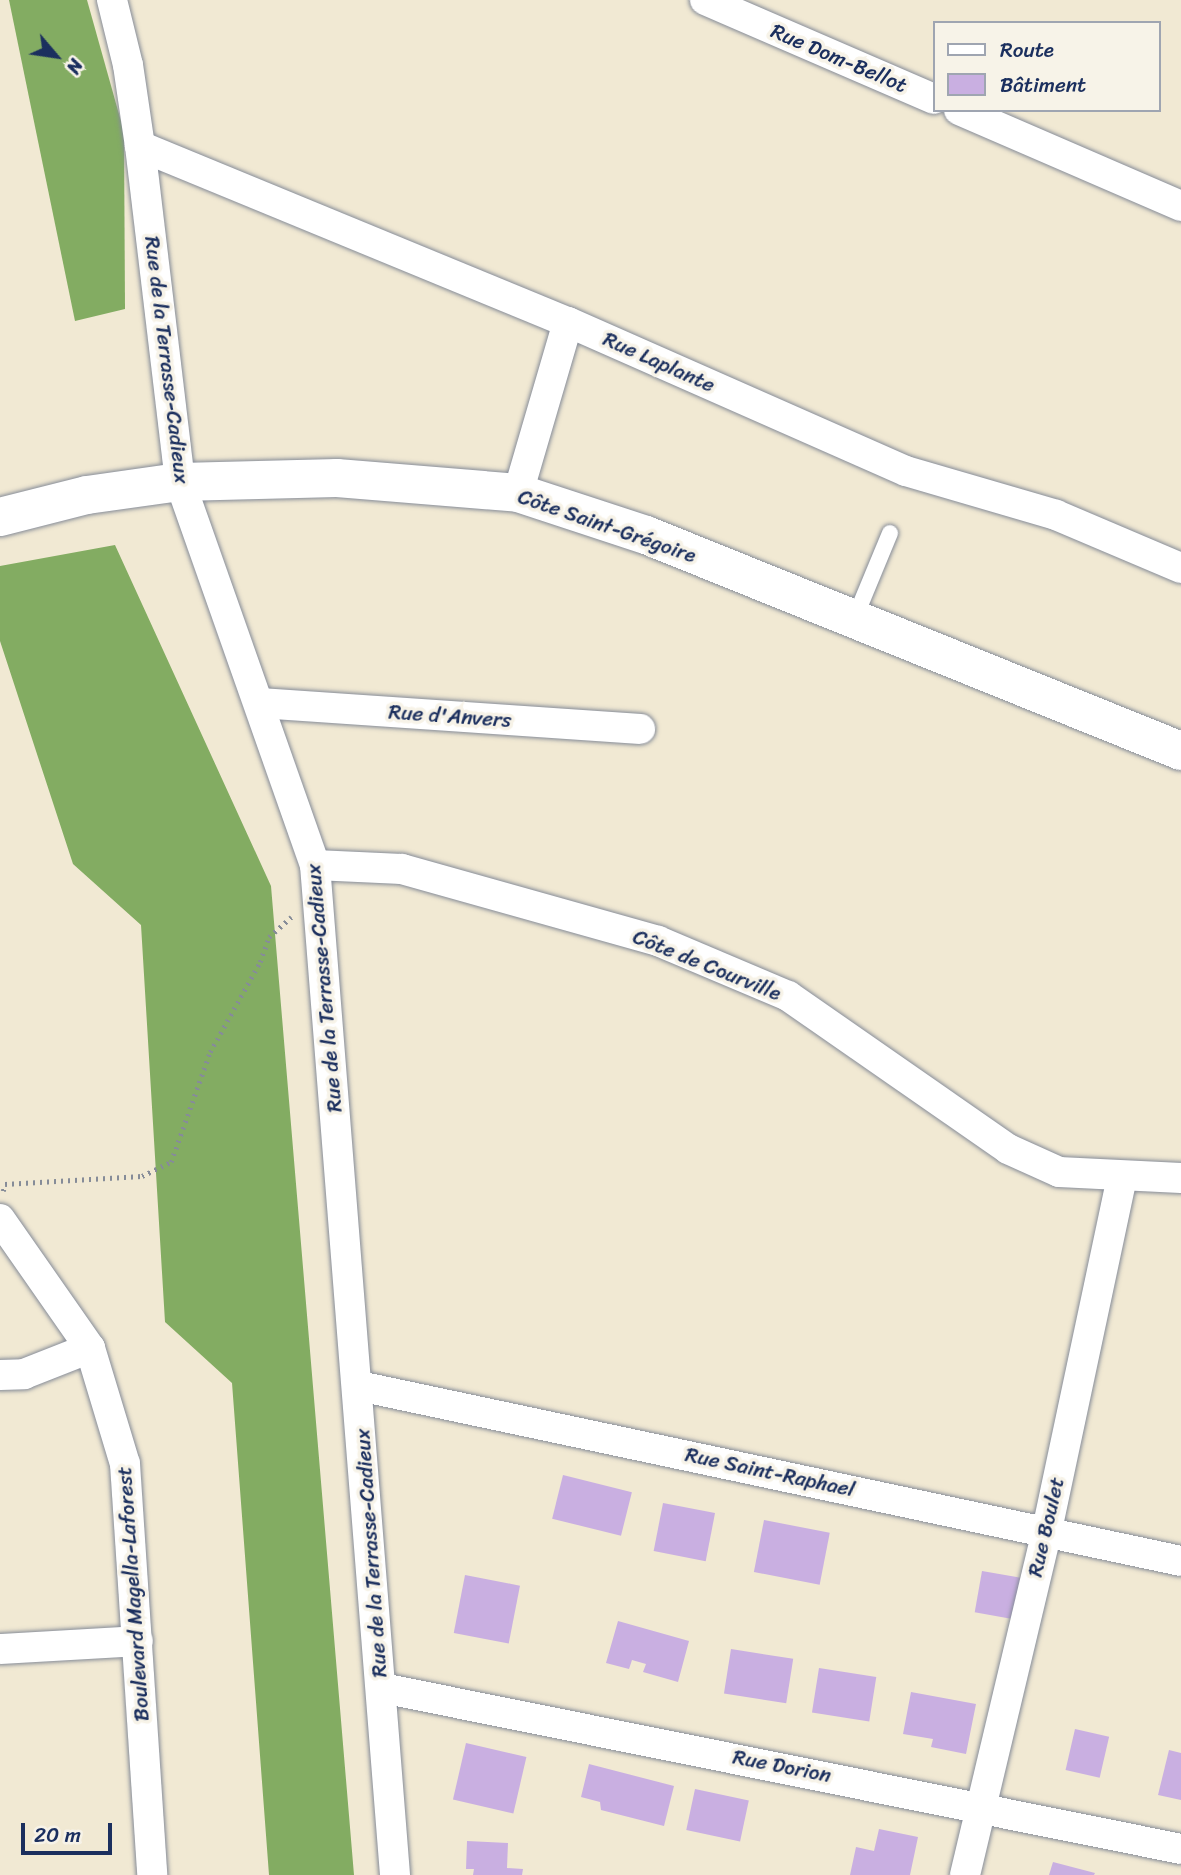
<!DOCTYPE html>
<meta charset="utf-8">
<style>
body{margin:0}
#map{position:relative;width:1181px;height:1875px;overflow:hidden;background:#f1e9d3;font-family:Sriracha,sans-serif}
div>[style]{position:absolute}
.forest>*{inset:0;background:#83ac62}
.building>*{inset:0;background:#c9afe1;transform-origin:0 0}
.path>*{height:4.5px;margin-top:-2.25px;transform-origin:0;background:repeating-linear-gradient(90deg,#868c98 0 2px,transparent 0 7px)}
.roads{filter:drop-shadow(0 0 2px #868c98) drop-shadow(0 0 2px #868c98)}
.lane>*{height:16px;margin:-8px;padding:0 8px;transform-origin:8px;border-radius:8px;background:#fff}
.street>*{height:30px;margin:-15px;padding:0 15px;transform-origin:15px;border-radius:15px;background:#fff}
.secondary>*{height:38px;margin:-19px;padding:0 19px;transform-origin:19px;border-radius:19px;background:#fff}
span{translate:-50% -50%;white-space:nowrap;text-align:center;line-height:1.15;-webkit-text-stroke:7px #f7f3e8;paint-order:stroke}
.street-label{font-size:21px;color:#1b2f5e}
.legend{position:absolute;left:933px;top:21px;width:228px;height:91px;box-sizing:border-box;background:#f7f3e8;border:2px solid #9fa5b1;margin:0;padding:9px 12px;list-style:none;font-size:21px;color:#1b2f5e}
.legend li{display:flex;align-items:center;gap:14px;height:35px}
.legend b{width:35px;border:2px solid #9fa5b1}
.north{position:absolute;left:21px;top:21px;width:70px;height:70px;-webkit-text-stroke:5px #f7f3e8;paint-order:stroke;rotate:119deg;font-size:19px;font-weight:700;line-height:28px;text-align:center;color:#1b2f5e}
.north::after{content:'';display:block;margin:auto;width:24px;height:32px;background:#1b2f5e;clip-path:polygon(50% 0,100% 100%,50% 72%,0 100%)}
.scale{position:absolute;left:21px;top:1823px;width:91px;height:32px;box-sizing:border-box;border:4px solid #1b2f5e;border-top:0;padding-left:9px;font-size:21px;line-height:24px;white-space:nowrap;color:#1b2f5e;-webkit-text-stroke:5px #f7f3e8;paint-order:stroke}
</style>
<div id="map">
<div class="forest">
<i style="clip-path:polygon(9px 0,87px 0,124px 132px,125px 309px,75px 321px)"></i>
<i style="clip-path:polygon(115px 545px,271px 886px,354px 1875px,269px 1875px,232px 1383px,165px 1322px,141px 925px,73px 864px,0 641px,0 566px)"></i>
</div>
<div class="building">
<i style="left:563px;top:1475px;width:71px;height:45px;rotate:14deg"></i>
<i style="left:663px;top:1503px;width:53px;height:49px;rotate:11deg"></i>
<i style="left:764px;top:1520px;width:67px;height:53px;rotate:11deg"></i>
<i style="left:982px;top:1571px;width:41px;height:42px;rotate:10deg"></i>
<i style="left:465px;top:1575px;width:56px;height:59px;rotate:11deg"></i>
<i style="clip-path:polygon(618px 1621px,689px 1641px,678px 1682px,643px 1672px,646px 1664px,632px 1660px,629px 1669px,606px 1663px)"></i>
<i style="left:731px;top:1649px;width:63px;height:45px;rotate:9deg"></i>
<i style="left:819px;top:1668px;width:58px;height:45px;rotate:9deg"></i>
<i style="clip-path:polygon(911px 1692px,976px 1704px,966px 1754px,931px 1747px,933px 1739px,903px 1734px)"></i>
<i style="left:1075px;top:1729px;width:35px;height:42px;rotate:13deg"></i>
<i style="left:466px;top:1743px;width:62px;height:58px;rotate:13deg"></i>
<i style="clip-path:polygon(1169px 1750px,1181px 1753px,1181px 1800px,1158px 1795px)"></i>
<i style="clip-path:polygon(589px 1764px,674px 1786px,664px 1826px,601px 1810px,600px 1802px,581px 1797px)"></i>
<i style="left:695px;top:1789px;width:55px;height:42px;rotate:12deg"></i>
<i style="clip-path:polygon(879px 1829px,918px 1837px,910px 1875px,850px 1875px,856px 1847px,874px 1851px)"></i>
<i style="clip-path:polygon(467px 1841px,508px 1843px,507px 1868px,523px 1869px,522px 1875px,473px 1875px,474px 1869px,466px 1869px)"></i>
<i style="clip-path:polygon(1053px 1862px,1095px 1873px,1094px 1875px,1049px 1875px)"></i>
</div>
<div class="path">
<i style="left:3px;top:1191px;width:7px;rotate:-74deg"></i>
<i style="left:5px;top:1184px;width:137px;rotate:-3.3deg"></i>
<i style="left:142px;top:1176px;width:32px;rotate:-26deg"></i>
<i style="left:171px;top:1162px;width:117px;rotate:-70.5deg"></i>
<i style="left:210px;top:1052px;width:103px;rotate:-60.9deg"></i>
<i style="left:260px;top:962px;width:27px;rotate:-70deg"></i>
<i style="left:269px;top:937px;width:30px;rotate:-42deg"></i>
</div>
<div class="roads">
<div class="lane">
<i style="left:854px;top:620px;width:94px;rotate:-67.5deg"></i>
</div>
<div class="street">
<i style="left:112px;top:0;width:67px;rotate:76.2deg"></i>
<i style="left:128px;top:65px;width:82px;rotate:81.6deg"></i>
<i style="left:140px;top:146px;width:338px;rotate:83.2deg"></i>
<i style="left:180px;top:482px;width:406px;rotate:70.6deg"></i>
<i style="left:315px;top:865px;width:1013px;rotate:85.47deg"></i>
<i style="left:705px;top:0;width:249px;rotate:23.4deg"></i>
<i style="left:959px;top:110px;width:242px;rotate:23.4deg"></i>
<i style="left:140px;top:146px;width:463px;rotate:22.4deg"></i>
<i style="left:568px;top:322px;width:369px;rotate:23.8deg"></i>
<i style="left:906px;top:471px;width:156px;rotate:16.3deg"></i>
<i style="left:1056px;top:515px;width:136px;rotate:23deg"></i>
<i style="left:518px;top:493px;width:178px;rotate:-73.7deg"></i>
<i style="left:260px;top:703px;width:381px;rotate:3.9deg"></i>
<i style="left:315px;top:865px;width:87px;rotate:2.6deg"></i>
<i style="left:402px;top:869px;width:266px;rotate:15.7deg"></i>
<i style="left:658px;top:941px;width:141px;rotate:22.9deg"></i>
<i style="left:788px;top:996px;width:268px;rotate:34.8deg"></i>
<i style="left:1008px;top:1149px;width:56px;rotate:24.3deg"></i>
<i style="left:1059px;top:1172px;width:122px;rotate:2.8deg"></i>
<i style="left:0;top:1219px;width:157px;rotate:55.1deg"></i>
<i style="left:90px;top:1348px;width:121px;rotate:73.2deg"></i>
<i style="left:125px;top:1464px;width:412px;rotate:86.2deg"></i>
<i style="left:0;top:1375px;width:24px;rotate:-2deg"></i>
<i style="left:24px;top:1374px;width:71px;rotate:-21.5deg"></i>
<i style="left:359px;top:1386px;width:840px;rotate:12.02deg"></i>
<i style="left:0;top:1649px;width:138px;rotate:-3.3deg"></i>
<i style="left:382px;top:1688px;width:815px;rotate:11.39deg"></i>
<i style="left:965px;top:1875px;width:355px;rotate:-76.6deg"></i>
<i style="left:1047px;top:1530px;width:360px;rotate:-78deg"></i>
</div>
<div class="secondary">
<i style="left:0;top:517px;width:90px;rotate:-14.2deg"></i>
<i style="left:87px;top:495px;width:94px;rotate:-8deg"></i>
<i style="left:180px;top:482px;width:157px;rotate:-1.5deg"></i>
<i style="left:337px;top:478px;width:182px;rotate:4.7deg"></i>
<i style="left:518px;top:493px;width:135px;rotate:18.2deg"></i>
<i style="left:646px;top:535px;width:577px;rotate:21.99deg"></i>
</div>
</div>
<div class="street-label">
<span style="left:839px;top:58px;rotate:23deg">Rue Dom-Bellot</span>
<span style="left:167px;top:360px;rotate:83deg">Rue de la Terrasse-Cadieux</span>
<span style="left:659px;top:362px;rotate:24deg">Rue Laplante</span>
<span style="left:607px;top:526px;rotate:19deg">Côte Saint-Grégoire</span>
<span style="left:450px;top:716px;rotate:4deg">Rue d'Anvers</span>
<span style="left:707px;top:965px;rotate:22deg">Côte de Courville</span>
<span style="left:324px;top:988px;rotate:-95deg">Rue de la Terrasse-Cadieux</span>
<span style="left:770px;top:1472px;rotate:12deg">Rue Saint-Raphael</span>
<span style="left:1046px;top:1527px;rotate:-77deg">Rue Boulet</span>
<span style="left:371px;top:1553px;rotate:-94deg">Rue de la Terrasse-Cadieux</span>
<span style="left:133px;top:1594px;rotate:-94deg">Boulevard Magella-Laforest</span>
<span style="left:782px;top:1766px;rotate:11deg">Rue Dorion</span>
</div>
<ul class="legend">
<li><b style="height:9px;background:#fff"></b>Route</li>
<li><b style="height:19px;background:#c9afe1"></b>Bâtiment</li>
</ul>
<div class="north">N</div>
<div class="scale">20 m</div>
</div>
